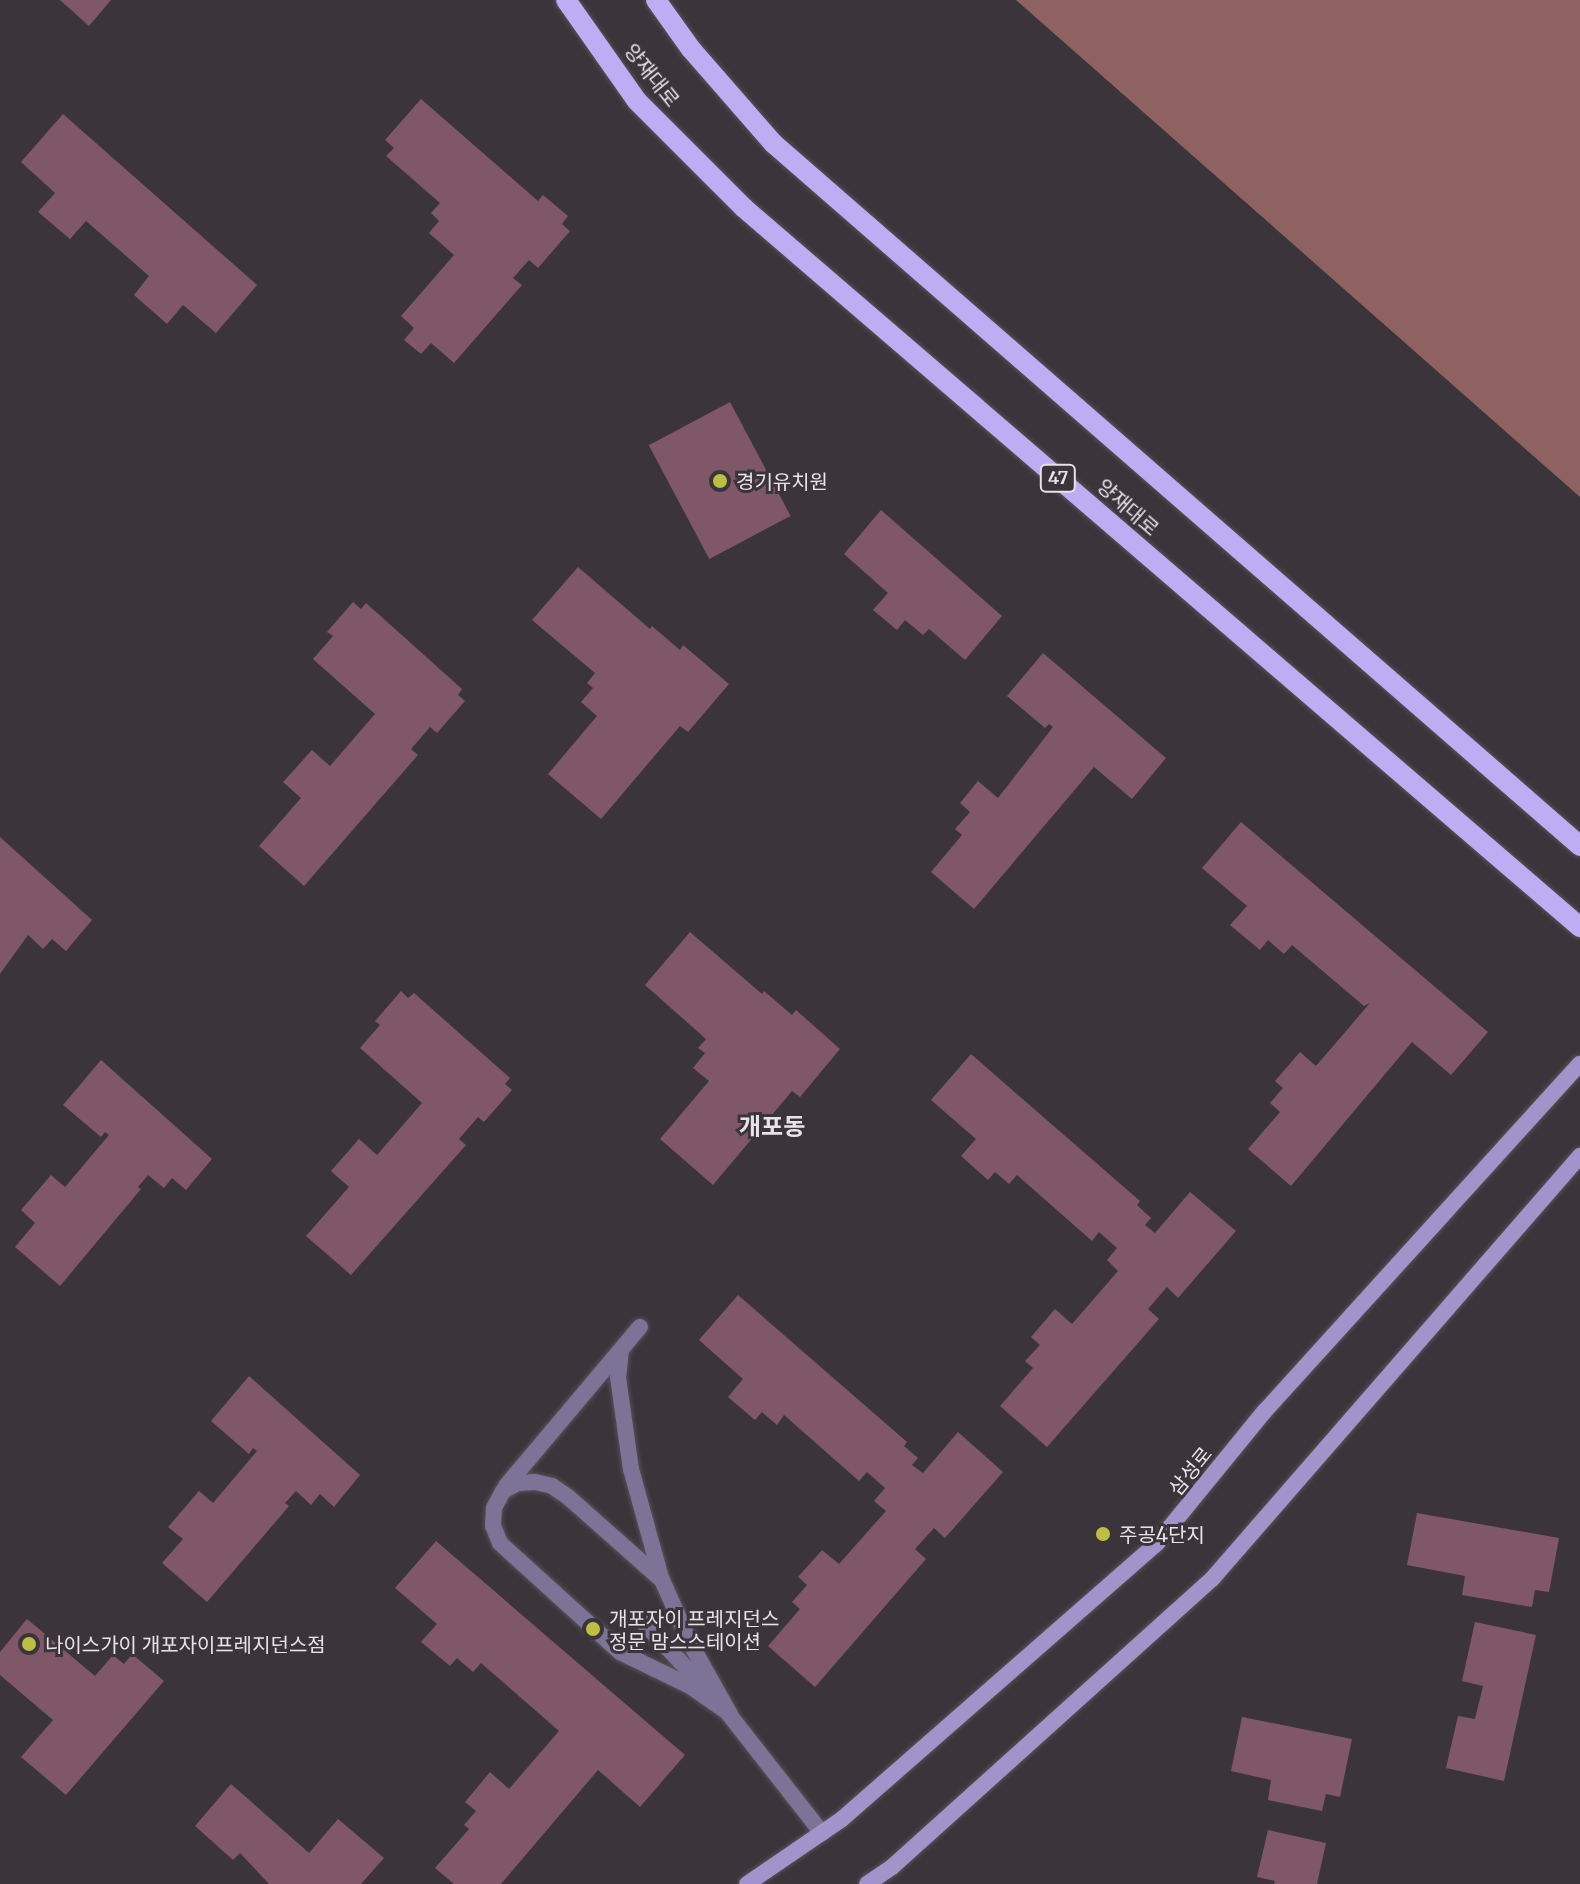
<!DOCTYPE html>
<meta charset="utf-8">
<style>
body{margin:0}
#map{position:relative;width:1580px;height:1884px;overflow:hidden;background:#3b353b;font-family:Merriweather,"Noto Sans KR",serif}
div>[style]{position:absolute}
.forest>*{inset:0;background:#8e6260}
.building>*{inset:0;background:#7f5767;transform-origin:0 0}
.roads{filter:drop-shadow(0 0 2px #575157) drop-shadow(0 0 2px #575157)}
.lane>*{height:16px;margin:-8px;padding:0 8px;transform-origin:8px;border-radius:8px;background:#7c7396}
.secondary>*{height:16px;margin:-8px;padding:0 8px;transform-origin:8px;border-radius:8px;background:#a294ca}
.primary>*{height:20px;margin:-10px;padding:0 10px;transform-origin:10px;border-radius:10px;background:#bfadf3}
.dots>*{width:22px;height:22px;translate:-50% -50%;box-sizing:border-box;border:4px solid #3b353b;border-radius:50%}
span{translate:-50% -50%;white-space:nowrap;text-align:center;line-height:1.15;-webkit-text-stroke:6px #3b353b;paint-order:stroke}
.shield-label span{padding:2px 6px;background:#3b353b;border:2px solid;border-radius:6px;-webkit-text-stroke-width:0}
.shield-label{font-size:18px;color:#e7e4e7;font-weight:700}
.street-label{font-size:20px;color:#e7e4e7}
.poi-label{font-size:20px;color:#e7e4e7}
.left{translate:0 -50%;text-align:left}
.quarter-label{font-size:24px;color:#e7e4e7;font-weight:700}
</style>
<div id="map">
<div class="forest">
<i style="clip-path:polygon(1016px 0,1580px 0,1580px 497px)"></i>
</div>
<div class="building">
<i style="clip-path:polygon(60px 0,111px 0,89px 26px)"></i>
<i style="clip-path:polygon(421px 99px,538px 201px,543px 195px,568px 216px,562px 224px,570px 231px,538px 268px,529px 260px,513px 278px,522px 285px,454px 363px,431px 343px,421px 354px,404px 340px,414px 328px,401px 316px,454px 255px,429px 233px,439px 221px,431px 213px,440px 203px,386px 156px,394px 148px,385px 140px)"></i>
<i style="clip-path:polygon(63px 114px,257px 285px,216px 333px,183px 305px,167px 324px,134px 295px,149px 276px,86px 221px,70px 239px,38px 212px,55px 193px,21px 162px)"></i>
<i style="left:730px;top:402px;width:129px;height:92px;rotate:62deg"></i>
<i style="clip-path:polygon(881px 510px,1002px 616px,965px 660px,929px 629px,923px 635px,905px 620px,897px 630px,873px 610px,888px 593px,844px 554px)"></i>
<i style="clip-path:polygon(578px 567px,650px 629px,652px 626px,680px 650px,683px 645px,729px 684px,688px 732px,680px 726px,601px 819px,548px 774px,597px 716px,581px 702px,593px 688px,587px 683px,595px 673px,532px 620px)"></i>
<i style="clip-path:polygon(353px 602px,361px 609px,366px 603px,462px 689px,458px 695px,465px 701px,437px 733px,430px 727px,411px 749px,418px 755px,304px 886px,259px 846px,301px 798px,283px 782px,312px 750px,330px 766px,375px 714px,313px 659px,333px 636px,327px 632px)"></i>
<i style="clip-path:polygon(1043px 653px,1166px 758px,1132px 799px,1094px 767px,974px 909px,931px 872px,962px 835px,955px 829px,970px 812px,960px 803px,978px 781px,998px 798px,1053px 727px,1049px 724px,1045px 728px,1007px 696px)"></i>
<i style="clip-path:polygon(1241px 822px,1488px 1032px,1451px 1075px,1412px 1042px,1291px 1186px,1248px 1149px,1280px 1112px,1270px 1103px,1283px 1088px,1275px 1081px,1300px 1052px,1316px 1066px,1370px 1003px,1364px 1006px,1292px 945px,1284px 954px,1268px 940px,1260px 950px,1230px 925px,1247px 906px,1202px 868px)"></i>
<i style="clip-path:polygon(0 837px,92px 920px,66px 951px,52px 939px,43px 949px,28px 935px,0 974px)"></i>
<i style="clip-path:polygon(690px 932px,762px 994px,764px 991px,792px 1015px,796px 1010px,840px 1049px,800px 1097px,792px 1091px,713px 1185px,660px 1139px,709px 1081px,693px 1068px,705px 1053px,698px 1048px,706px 1039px,645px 985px)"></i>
<i style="clip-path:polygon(401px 991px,408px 998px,414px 993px,510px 1078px,505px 1084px,512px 1090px,484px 1122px,478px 1117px,459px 1139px,466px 1145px,351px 1275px,306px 1236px,349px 1187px,331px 1171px,359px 1139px,377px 1155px,422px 1103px,360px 1048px,380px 1025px,375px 1021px)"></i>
<i style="clip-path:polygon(971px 1054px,1140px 1201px,1137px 1205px,1151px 1218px,1145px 1225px,1155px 1233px,1190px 1192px,1236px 1231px,1178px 1298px,1167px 1287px,1148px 1309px,1159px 1319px,1047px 1447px,1000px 1406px,1033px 1368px,1025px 1361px,1040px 1345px,1031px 1337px,1055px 1309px,1072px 1324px,1118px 1271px,1107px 1260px,1117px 1248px,1099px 1232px,1092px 1241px,1017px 1175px,1009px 1184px,995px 1172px,988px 1180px,961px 1156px,976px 1139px,931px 1100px)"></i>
<i style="clip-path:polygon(101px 1060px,212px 1159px,186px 1190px,172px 1178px,164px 1188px,148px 1175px,138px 1187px,141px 1189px,60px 1286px,15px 1247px,35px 1223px,21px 1210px,51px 1175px,65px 1187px,109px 1135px,105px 1132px,101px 1137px,63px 1105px)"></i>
<i style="clip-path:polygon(738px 1295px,907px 1442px,904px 1446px,918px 1458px,912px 1465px,923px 1473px,958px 1432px,1003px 1472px,945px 1538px,934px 1528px,915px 1549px,926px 1559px,815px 1687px,768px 1646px,800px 1609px,792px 1602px,807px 1585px,798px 1577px,822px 1550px,839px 1564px,886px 1511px,874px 1501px,885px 1488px,867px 1472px,859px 1481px,784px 1415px,777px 1425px,762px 1412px,755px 1420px,728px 1397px,743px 1379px,699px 1340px)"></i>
<i style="clip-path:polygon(249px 1376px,360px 1475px,334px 1507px,320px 1494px,311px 1505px,296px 1491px,285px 1503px,289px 1506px,207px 1602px,162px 1563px,183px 1539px,168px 1527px,199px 1491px,213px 1503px,257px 1451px,253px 1448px,249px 1454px,211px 1421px)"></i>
<i style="clip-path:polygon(1417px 1513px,1559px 1538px,1549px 1592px,1535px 1590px,1532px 1607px,1462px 1595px,1465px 1576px,1407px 1565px)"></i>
<i style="clip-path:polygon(436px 1541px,685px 1755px,640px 1807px,598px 1770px,501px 1884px,454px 1884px,435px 1868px,469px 1829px,464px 1825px,476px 1811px,465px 1802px,490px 1772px,509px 1789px,559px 1731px,481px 1663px,473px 1672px,457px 1658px,450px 1666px,421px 1642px,437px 1624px,395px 1588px)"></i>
<i style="clip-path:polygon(27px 1619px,95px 1676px,113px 1655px,124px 1664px,132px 1654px,164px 1681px,66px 1795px,21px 1757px,53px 1720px,0 1675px,0 1652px)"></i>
<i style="clip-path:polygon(1475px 1622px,1536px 1635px,1504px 1781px,1446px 1768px,1458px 1716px,1475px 1719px,1483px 1686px,1462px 1681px)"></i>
<i style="clip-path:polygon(1242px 1717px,1352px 1739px,1340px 1797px,1326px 1794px,1322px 1811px,1268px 1800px,1271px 1780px,1231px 1771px)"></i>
<i style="clip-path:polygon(231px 1784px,309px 1853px,338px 1819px,384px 1858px,361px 1884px,269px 1884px,240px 1853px,233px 1860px,195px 1826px)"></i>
<i style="clip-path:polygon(1268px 1830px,1326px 1843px,1317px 1884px,1274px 1884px,1275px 1881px,1257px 1877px)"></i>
</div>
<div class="roads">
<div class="lane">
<i style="left:621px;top:1350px;width:27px;rotate:96deg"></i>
<i style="left:618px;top:1377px;width:93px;rotate:82deg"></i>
<i style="left:631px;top:1469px;width:113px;rotate:74.6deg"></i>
<i style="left:535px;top:1482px;width:17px;rotate:13deg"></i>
<i style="left:552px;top:1486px;width:18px;rotate:34deg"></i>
<i style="left:567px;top:1496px;width:127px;rotate:41.5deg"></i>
<i style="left:662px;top:1580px;width:69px;rotate:66deg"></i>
<i style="left:690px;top:1643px;width:81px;rotate:60.6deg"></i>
<i style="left:730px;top:1714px;width:49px;rotate:-145deg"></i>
<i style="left:690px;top:1686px;width:78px;rotate:-154.1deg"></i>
<i style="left:620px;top:1652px;width:162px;rotate:-137.8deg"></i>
<i style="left:500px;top:1543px;width:18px;rotate:-112deg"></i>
<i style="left:493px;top:1526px;width:18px;rotate:-87deg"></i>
<i style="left:494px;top:1508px;width:19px;rotate:-62deg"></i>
<i style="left:503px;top:1491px;width:17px;rotate:-28deg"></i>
<i style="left:518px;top:1483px;width:17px;rotate:-3deg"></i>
<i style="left:506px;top:1486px;width:208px;rotate:-49.9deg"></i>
<i style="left:644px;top:1623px;width:93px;rotate:46.7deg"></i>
<i style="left:724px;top:1708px;width:159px;rotate:51.9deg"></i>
</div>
<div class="secondary">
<i style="left:747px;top:1884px;width:115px;rotate:-34.4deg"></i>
<i style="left:842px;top:1819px;width:419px;rotate:-41.2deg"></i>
<i style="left:1157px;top:1543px;width:169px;rotate:-50.8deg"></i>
<i style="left:1264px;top:1412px;width:470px;rotate:-47.8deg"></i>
<i style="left:867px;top:1884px;width:30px;rotate:-34deg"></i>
<i style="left:892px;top:1867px;width:431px;rotate:-42deg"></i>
<i style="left:1212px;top:1579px;width:561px;rotate:-48.98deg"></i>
</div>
<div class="primary">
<i style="left:566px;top:0;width:123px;rotate:54.9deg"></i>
<i style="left:637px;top:101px;width:151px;rotate:45deg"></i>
<i style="left:744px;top:208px;width:1103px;rotate:40.7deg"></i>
<i style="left:656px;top:0;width:60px;rotate:54.5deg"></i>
<i style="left:691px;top:49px;width:126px;rotate:48.9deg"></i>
<i style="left:774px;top:144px;width:1069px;rotate:41.05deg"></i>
</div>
</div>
<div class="dots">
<i style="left:720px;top:481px;background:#bdbf43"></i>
<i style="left:1103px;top:1534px;background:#bdbf43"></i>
<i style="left:593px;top:1629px;background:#bdbf43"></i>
<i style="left:29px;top:1644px;background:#bdbf43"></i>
</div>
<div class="shield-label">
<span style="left:1058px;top:478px">47</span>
</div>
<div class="street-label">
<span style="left:652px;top:75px;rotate:51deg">양재대로</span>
<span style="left:1128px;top:507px;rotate:41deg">양재대로</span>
<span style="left:1190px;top:1471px;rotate:-51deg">삼성로</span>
</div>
<div class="poi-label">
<span class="left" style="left:736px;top:481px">경기유치원</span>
<span class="left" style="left:1119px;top:1534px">주공4단지</span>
<span class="left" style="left:609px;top:1630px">개포자이 프레지던스<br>정문 맘스스테이션</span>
<span class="left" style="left:45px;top:1644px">나이스가이 개포자이프레지던스점</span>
</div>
<div class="quarter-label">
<span style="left:772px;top:1127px">개포동</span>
</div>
</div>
